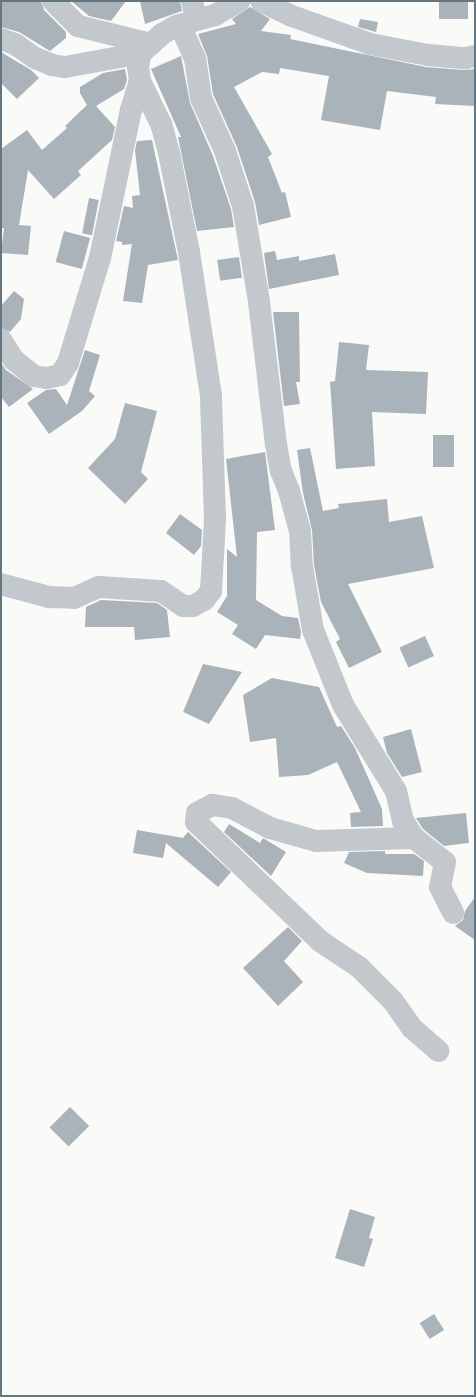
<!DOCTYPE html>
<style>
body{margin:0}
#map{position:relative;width:476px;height:1397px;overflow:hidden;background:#fafaf8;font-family:Roboto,sans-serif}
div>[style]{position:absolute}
.building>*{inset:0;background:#aab3b9;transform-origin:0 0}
.minor>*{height:22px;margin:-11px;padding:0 11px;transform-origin:11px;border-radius:11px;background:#c3c8cc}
span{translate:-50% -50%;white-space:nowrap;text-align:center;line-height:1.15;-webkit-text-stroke:4px #fff;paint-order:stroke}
.frame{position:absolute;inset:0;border:2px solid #657683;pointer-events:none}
</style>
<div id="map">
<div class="building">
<i style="clip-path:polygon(1px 1px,41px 1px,44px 10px,66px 32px,66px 38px,50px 51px,19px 32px,1px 27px)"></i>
<i style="clip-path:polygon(71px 1px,126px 1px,111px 21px,89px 16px)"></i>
<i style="clip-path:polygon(140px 1px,180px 1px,182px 11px,145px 24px)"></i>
<i style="left:439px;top:1px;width:29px;height:18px"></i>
<i style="clip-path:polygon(250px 7px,270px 19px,261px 31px,291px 35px,290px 39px,426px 67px,464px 70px,475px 69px,475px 106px,435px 104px,436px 97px,387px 91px,380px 130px,321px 120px,329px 76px,280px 68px,279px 74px,262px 72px,234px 87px,272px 154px,268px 157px,282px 193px,285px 192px,291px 217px,259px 225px,255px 202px,237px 147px,213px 94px,207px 56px,198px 34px,236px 24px,232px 19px)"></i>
<i style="clip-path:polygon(360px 19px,378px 22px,376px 32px,358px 27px)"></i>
<i style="clip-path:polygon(1px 52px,31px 70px,39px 78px,17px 99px,1px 83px)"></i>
<i style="clip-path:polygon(181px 56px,190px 103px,213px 156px,231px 209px,234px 227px,197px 231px,178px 137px,181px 137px,151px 69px)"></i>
<i style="clip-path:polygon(125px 69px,127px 80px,124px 89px,96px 106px,115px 127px,112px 140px,78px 171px,81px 175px,54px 199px,28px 170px,19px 225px,31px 226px,28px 255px,1px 253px,4px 228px,1px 228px,1px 149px,27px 130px,42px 150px,67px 128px,65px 126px,87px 105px,80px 93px,80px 87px,103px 73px)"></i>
<i style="clip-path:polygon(152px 140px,178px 260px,148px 265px,142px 303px,123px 301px,132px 244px,122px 245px,122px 242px,116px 241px,124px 206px,133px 208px,132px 196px,140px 195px,135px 150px,137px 141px)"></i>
<i style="left:89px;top:198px;width:10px;height:36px;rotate:11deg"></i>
<i style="left:64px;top:231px;width:27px;height:32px;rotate:15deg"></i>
<i style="clip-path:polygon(275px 251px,277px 260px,299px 256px,299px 261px,335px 254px,339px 275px,269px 289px,264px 253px)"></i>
<i style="left:239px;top:257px;width:21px;height:22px;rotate:82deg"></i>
<i style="clip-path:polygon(14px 291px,24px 299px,21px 319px,10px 332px,1px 328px,1px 306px)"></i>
<i style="clip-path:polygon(273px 312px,299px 312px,300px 382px,296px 382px,300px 404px,284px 406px)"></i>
<i style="clip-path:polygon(339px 342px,369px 345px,366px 370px,428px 372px,426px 414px,372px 412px,375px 466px,336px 469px,330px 382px,335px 381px)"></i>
<i style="clip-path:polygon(85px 350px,100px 355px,89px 391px,95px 396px,82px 411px,49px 434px,27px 403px,46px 390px,56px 389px,67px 405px)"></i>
<i style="clip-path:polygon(1px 363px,6px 370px,33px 389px,9px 407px,1px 397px)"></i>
<i style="clip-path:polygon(125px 403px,157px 411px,141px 472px,148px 479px,125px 504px,88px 468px,115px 439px)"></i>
<i style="left:433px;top:435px;width:21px;height:32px"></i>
<i style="clip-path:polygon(310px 448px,323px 511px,339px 508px,338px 504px,387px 499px,389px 522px,422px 516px,434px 568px,348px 584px,382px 652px,349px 668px,336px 642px,340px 639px,321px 602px,314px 565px,312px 530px,303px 493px,297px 450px)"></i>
<i style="clip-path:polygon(265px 452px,275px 530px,257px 532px,256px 600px,282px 616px,298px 618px,301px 632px,300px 639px,265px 635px,256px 649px,232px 634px,238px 625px,217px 612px,227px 596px,227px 549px,237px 557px,226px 459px)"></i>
<i style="clip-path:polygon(180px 514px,202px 530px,201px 546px,194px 555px,166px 533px)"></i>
<i style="clip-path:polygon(101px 600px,157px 603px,167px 610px,170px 637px,135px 640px,134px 627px,85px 627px,86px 607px)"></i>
<i style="left:425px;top:636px;width:22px;height:28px;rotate:66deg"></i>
<i style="clip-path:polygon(203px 664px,242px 672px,209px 724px,183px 712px)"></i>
<i style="clip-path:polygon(272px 678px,319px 687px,337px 727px,341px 726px,355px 748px,382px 809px,383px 826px,351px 827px,350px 813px,361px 812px,337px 762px,308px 775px,279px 777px,276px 738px,250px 742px,243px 695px)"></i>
<i style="clip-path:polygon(411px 729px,422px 772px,402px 777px,387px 753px,383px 737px)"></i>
<i style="clip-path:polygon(466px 813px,469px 843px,444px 846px,423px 829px,416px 818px)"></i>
<i style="clip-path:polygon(229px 824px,260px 843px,263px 838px,286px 852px,271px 876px,224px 832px)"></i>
<i style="clip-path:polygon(137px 830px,183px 838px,188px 832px,231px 872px,218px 887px,166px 843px,163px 858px,133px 853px)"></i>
<i style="clip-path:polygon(385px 851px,385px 854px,414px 854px,424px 861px,423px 876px,367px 873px,344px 863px,349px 852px)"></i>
<i style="clip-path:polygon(475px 897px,475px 940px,455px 926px,463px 920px,465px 911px)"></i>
<i style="clip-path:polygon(288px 927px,302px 941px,284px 961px,303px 982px,278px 1006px,243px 968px)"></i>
<i style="left:70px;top:1107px;width:27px;height:29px;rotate:45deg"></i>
<i style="clip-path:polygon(350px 1209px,375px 1217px,369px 1238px,373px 1239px,364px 1267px,335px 1258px)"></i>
<i style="left:434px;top:1314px;width:19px;height:17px;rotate:58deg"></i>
</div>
<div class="minor">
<i style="left:53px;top:1px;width:35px;rotate:45deg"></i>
<i style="left:78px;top:26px;width:75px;rotate:13.9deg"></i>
<i style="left:192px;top:1px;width:18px;rotate:77deg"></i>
<i style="left:261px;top:1px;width:34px;rotate:26deg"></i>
<i style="left:292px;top:16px;width:83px;rotate:19.7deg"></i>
<i style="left:370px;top:44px;width:59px;rotate:10.7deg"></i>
<i style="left:428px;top:55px;width:37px;rotate:5deg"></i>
<i style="left:465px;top:58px;width:10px;rotate:-11deg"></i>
<i style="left:180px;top:25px;width:36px;rotate:66deg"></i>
<i style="left:195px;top:58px;width:40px;rotate:81.5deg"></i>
<i style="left:201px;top:98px;width:58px;rotate:65.6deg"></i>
<i style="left:225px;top:151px;width:58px;rotate:71.9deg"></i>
<i style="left:243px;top:206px;width:97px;rotate:80.5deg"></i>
<i style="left:259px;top:302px;width:143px;rotate:83.2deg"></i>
<i style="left:276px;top:444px;width:27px;rotate:80deg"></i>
<i style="left:281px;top:471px;width:22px;rotate:68deg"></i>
<i style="left:289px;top:491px;width:41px;rotate:74.6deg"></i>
<i style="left:300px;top:531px;width:35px;rotate:87deg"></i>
<i style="left:302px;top:566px;width:65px;rotate:80.2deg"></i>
<i style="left:313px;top:630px;width:81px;rotate:68.2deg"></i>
<i style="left:343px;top:705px;width:101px;rotate:58.4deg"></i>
<i style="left:396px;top:791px;width:31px;rotate:77deg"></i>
<i style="left:403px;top:821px;width:20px;rotate:57deg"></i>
<i style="left:414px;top:838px;width:39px;rotate:38deg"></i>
<i style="left:445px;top:862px;width:25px;rotate:101deg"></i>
<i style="left:440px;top:887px;width:29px;rotate:63deg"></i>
<i style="left:1px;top:39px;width:15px;rotate:20deg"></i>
<i style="left:15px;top:44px;width:24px;rotate:35deg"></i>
<i style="left:35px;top:58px;width:18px;rotate:22deg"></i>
<i style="left:52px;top:65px;width:13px;rotate:9deg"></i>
<i style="left:65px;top:67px;width:77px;rotate:-10.4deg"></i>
<i style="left:1px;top:340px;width:24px;rotate:57deg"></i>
<i style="left:14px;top:360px;width:26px;rotate:39deg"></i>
<i style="left:34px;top:376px;width:13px;rotate:9deg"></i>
<i style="left:47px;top:378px;width:13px;rotate:-13deg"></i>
<i style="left:60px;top:375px;width:14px;rotate:-56deg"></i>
<i style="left:68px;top:363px;width:110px;rotate:-73.1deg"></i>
<i style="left:100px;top:258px;width:151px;rotate:-78.2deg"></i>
<i style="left:131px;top:110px;width:30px;rotate:-73deg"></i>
<i style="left:1px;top:584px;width:50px;rotate:15.2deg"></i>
<i style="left:49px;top:597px;width:25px;rotate:2deg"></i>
<i style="left:74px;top:598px;width:27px;rotate:-24deg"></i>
<i style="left:99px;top:587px;width:62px;rotate:3.7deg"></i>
<i style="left:161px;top:591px;width:27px;rotate:34deg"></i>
<i style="left:183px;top:606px;width:10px"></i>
<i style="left:193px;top:606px;width:13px;rotate:-29deg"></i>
<i style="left:204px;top:600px;width:11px;rotate:-52deg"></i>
<i style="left:211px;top:591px;width:72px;rotate:-86.8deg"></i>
<i style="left:215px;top:519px;width:123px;rotate:-91.9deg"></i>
<i style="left:211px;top:396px;width:146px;rotate:-98.7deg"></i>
<i style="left:189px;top:252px;width:101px;rotate:-101.4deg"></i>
<i style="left:169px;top:153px;width:30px;rotate:-105deg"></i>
<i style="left:161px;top:124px;width:48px;rotate:-116deg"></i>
<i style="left:140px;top:81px;width:15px;rotate:-98deg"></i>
<i style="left:138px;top:66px;width:13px;rotate:-77deg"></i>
<i style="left:141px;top:53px;width:28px;rotate:-42deg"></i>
<i style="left:162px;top:34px;width:16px;rotate:-30deg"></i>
<i style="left:176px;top:26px;width:41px;rotate:-15.8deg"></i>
<i style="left:215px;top:15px;width:28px;rotate:-30deg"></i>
<i style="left:414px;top:838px;width:98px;rotate:178.2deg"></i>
<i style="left:316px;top:841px;width:48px;rotate:-164.2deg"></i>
<i style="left:270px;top:828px;width:43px;rotate:-152.2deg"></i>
<i style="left:232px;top:808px;width:20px;rotate:-171deg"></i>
<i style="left:212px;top:805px;width:17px;rotate:152deg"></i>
<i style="left:197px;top:813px;width:9px;rotate:96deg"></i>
<i style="left:196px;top:822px;width:172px;rotate:43.8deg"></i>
<i style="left:320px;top:941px;width:47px;rotate:33.7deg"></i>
<i style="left:359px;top:967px;width:48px;rotate:45deg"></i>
<i style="left:393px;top:1001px;width:33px;rotate:55deg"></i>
<i style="left:412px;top:1028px;width:35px;rotate:41deg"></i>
</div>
<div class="frame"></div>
</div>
